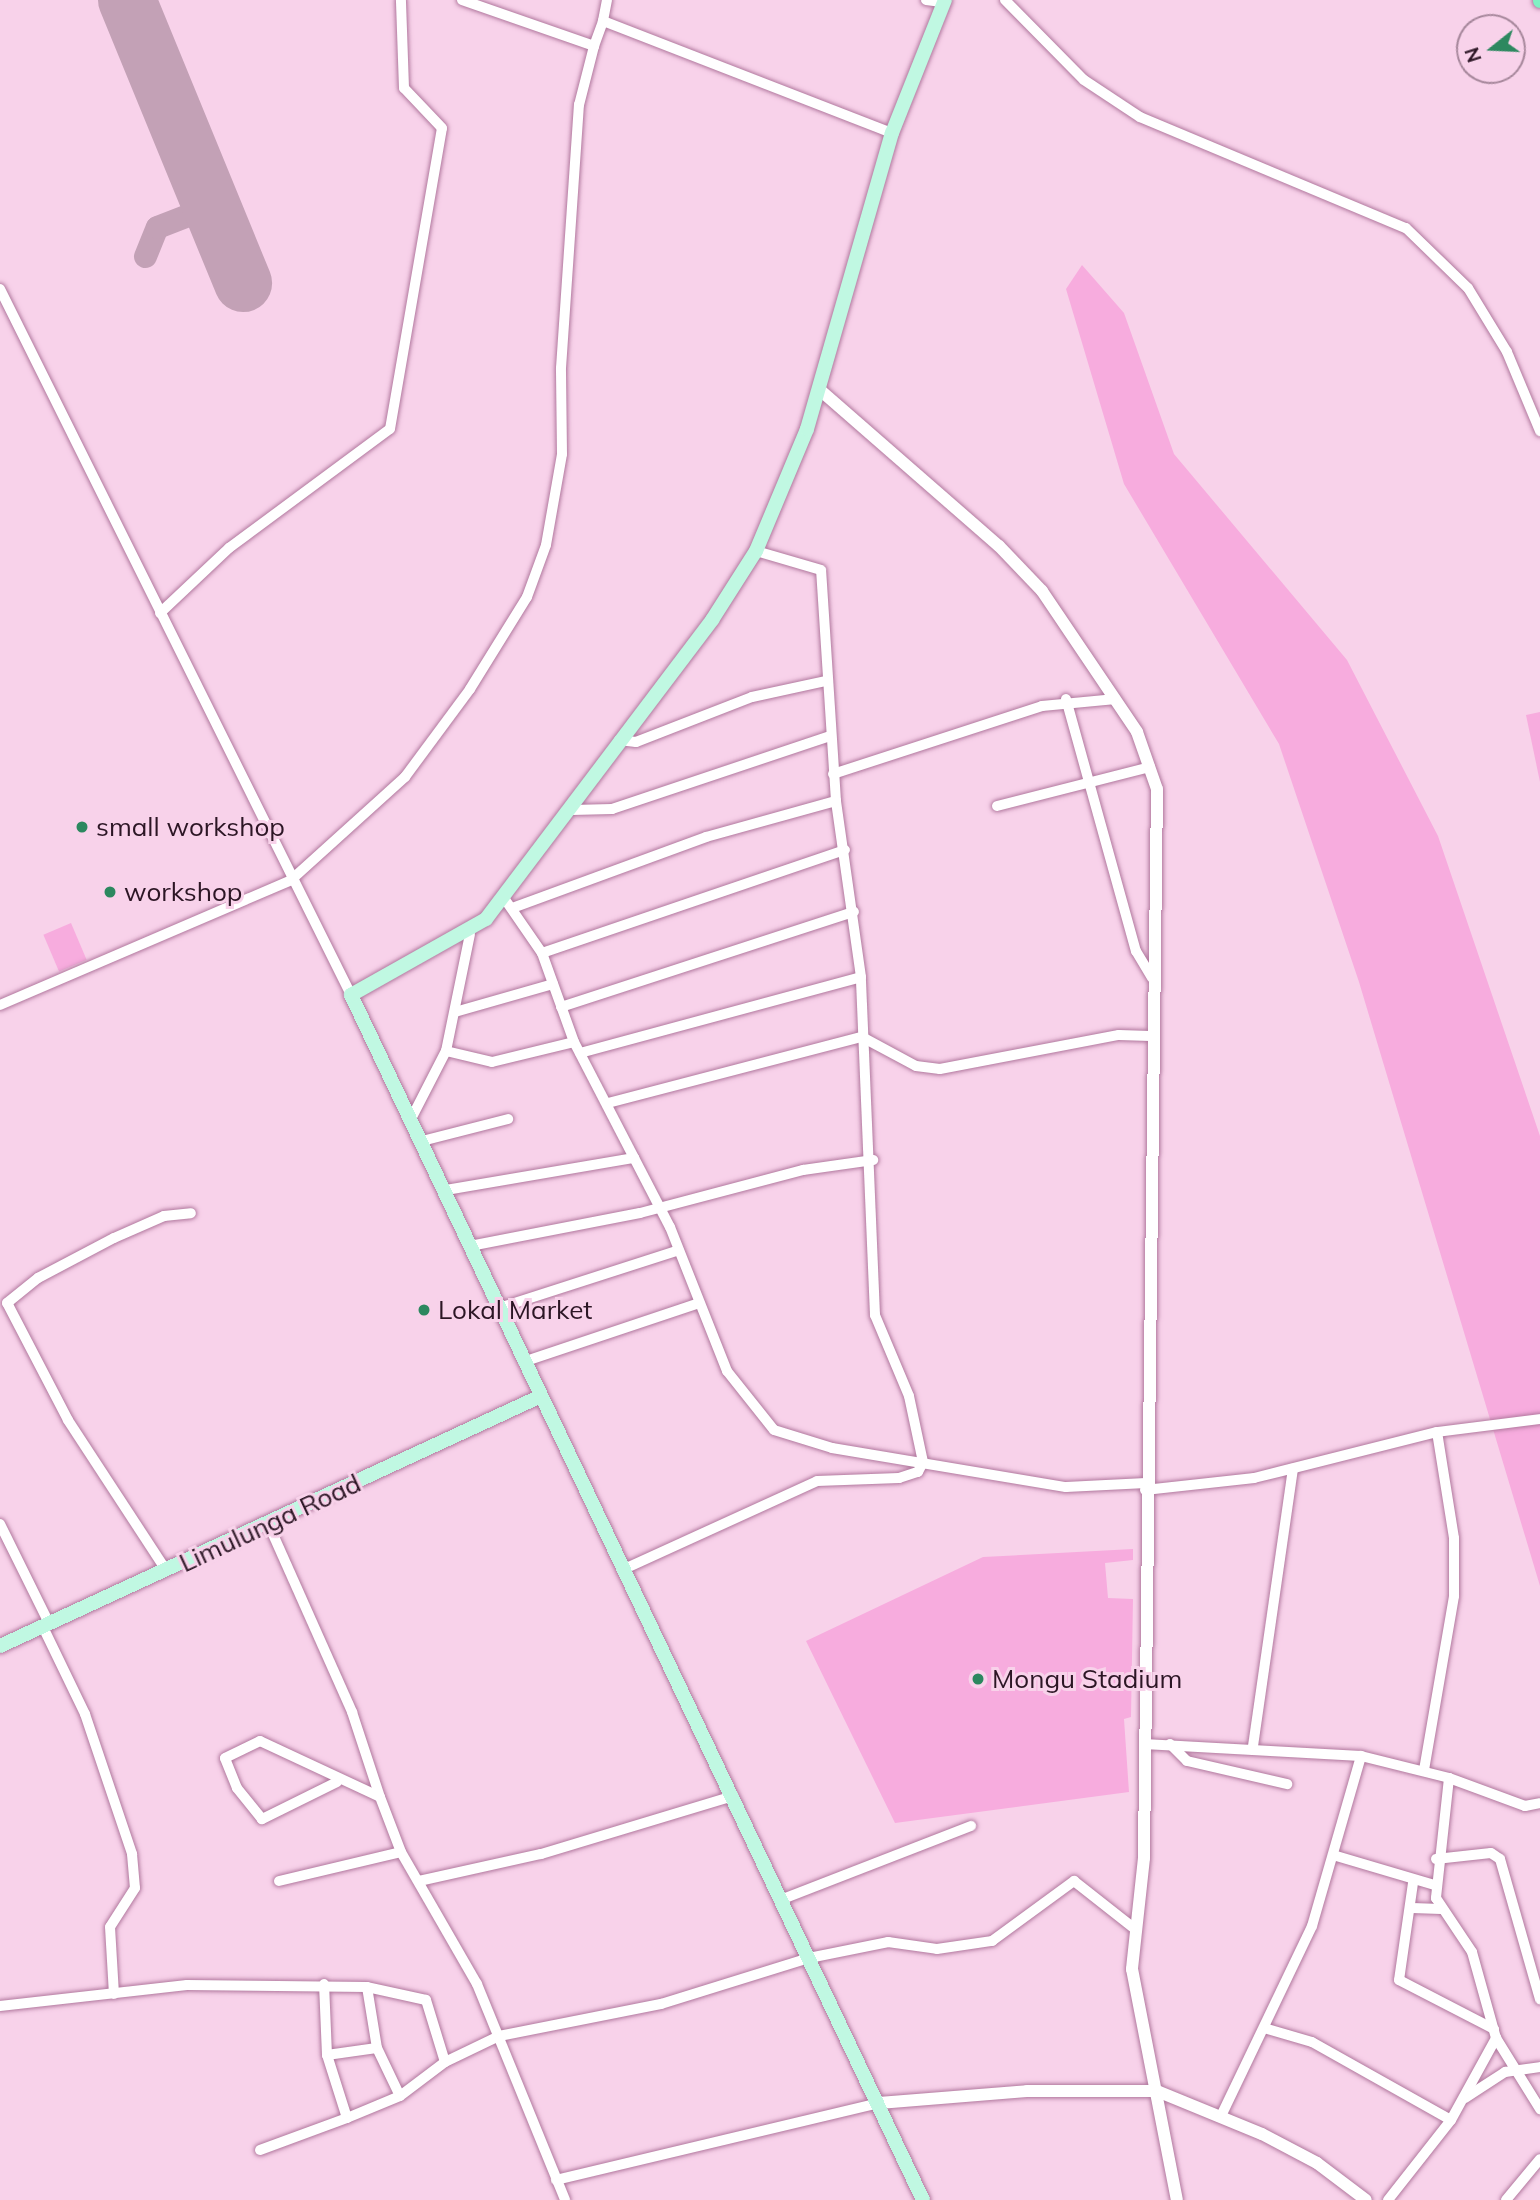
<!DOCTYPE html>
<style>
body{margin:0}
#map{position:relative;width:1540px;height:2200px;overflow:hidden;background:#f8d2ea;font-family:Mulish,sans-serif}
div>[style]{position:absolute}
.green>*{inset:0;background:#f7acde;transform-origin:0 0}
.taxiway>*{height:23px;margin:-11.5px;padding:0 11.5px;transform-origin:11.5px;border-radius:11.5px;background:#c3a1b6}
.runway>*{height:58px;margin:-29px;padding:0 29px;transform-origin:29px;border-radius:29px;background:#c3a1b6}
.roads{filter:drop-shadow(0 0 2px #b1789e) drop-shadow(0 0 2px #b1789e)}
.minor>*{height:10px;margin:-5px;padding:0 5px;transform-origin:5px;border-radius:5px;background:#fff}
.tertiary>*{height:12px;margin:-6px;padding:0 6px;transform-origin:6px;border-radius:6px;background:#fff}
.secondary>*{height:14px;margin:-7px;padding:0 7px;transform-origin:7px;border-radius:7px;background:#c0f8e2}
.primary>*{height:14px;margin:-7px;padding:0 7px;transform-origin:7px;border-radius:7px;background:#80f1c4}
.dots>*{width:19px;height:19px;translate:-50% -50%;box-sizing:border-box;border:4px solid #f8d2ea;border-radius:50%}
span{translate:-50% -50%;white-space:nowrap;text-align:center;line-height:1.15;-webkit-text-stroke:6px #f8d2ea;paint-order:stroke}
.poi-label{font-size:26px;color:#2c1625}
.left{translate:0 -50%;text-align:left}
.street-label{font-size:26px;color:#2c1625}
.north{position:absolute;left:1456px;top:14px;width:70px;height:70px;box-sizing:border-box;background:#f8d2ea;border:2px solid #a6879b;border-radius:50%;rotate:252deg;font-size:19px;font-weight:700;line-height:28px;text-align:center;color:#2c1625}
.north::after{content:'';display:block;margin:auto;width:24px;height:32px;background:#2c885f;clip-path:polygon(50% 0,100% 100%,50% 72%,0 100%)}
</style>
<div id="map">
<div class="green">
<i style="clip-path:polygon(1082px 265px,1124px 313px,1174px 454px,1347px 660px,1438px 836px,1540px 1136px,1540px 1586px,1359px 982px,1279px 744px,1124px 484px,1066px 289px)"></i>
<i style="clip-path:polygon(1540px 712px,1540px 782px,1526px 715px)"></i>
<i style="left:71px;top:923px;width:40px;height:30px;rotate:67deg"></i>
<i style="clip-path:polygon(1133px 1549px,1133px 1560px,1105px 1563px,1108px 1598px,1133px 1599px,1131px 1717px,1124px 1719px,1129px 1792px,895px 1823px,806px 1641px,983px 1557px)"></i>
</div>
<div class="taxiway">
<i style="left:145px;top:256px;width:31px;rotate:-68deg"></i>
<i style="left:157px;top:227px;width:58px;rotate:-21.3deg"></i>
</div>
<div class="runway">
<i style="left:127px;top:0;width:306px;rotate:67.7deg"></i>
</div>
<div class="roads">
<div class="minor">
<i style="left:462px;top:0;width:140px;rotate:19.2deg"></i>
<i style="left:594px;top:46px;width:27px;rotate:-70deg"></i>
<i style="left:607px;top:0;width:21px;rotate:101deg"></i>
<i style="left:603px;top:21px;width:310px;rotate:21.2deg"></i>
<i style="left:926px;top:0;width:16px;rotate:7deg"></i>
<i style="left:1005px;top:0;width:112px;rotate:45.4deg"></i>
<i style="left:1084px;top:80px;width:67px;rotate:33.5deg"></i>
<i style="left:1140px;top:117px;width:288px;rotate:22.7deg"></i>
<i style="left:1406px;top:228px;width:86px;rotate:44.1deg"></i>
<i style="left:1468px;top:288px;width:75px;rotate:58.6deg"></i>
<i style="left:1507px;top:352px;width:86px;rotate:67.3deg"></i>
<i style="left:0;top:289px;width:788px;rotate:63.56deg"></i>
<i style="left:160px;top:613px;width:95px;rotate:-43.3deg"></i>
<i style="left:229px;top:548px;width:200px;rotate:-36.5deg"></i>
<i style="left:390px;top:429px;width:305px;rotate:-80.2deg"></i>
<i style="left:442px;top:128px;width:55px;rotate:-133.5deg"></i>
<i style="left:404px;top:88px;width:88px;rotate:-92deg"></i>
<i style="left:1066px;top:699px;width:262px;rotate:74.5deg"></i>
<i style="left:1136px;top:951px;width:31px;rotate:59deg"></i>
<i style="left:619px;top:740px;width:17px;rotate:7deg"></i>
<i style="left:636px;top:742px;width:124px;rotate:-21.2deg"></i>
<i style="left:752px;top:697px;width:76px;rotate:-12.2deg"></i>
<i style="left:833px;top:774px;width:220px;rotate:-18deg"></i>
<i style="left:1042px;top:706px;width:74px;rotate:-5.4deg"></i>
<i style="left:997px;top:806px;width:158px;rotate:-14.3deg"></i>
<i style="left:572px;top:810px;width:40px;rotate:-1.4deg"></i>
<i style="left:612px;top:809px;width:230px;rotate:-18.5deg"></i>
<i style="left:504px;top:898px;width:67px;rotate:55.4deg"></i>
<i style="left:542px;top:953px;width:95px;rotate:70.2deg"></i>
<i style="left:574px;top:1042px;width:208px;rotate:62.6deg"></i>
<i style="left:670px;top:1227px;width:155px;rotate:68.4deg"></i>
<i style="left:727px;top:1371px;width:75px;rotate:51.5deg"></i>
<i style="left:774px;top:1430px;width:61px;rotate:17.2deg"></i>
<i style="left:832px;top:1448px;width:237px;rotate:9.5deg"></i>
<i style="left:1066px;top:1487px;width:80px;rotate:-2.9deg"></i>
<i style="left:515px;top:907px;width:203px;rotate:-20.1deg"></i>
<i style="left:706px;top:837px;width:135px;rotate:-15.5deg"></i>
<i style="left:542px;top:953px;width:320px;rotate:-18.8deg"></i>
<i style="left:0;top:1005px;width:317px;rotate:-23.2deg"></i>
<i style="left:291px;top:880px;width:154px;rotate:-42.1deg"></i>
<i style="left:405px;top:777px;width:109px;rotate:-53.5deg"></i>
<i style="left:470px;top:689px;width:108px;rotate:-58.2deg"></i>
<i style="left:527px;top:597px;width:55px;rotate:-69.9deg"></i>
<i style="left:546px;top:545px;width:92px;rotate:-80deg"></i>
<i style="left:562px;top:454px;width:86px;rotate:-90.7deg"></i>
<i style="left:561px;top:368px;width:264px;rotate:-86.1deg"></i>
<i style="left:579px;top:105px;width:61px;rotate:-75.7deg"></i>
<i style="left:561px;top:1007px;width:308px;rotate:-18deg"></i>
<i style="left:455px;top:1012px;width:102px;rotate:-15.9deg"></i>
<i style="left:446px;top:1051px;width:47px;rotate:13.4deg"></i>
<i style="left:492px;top:1062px;width:84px;rotate:-13.7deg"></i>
<i style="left:580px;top:1053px;width:291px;rotate:-15.1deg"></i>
<i style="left:608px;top:1103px;width:262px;rotate:-14.6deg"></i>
<i style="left:862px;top:1037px;width:61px;rotate:28.2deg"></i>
<i style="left:916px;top:1066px;width:24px;rotate:7deg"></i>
<i style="left:940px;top:1069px;width:182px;rotate:-10.8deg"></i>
<i style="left:1119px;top:1035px;width:31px;rotate:2deg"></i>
<i style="left:411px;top:1119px;width:76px;rotate:-62.8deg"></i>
<i style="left:446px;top:1051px;width:119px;rotate:-78.4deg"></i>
<i style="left:422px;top:1141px;width:89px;rotate:-14.3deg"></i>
<i style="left:446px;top:1190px;width:191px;rotate:-9.7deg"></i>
<i style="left:470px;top:1246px;width:173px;rotate:-11deg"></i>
<i style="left:640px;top:1213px;width:169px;rotate:-14.8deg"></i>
<i style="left:803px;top:1170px;width:71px;rotate:-8.1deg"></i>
<i style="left:499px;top:1308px;width:187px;rotate:-17.8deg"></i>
<i style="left:523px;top:1362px;width:182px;rotate:-18.5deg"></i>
<i style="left:1145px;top:1490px;width:110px;rotate:-6.3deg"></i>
<i style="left:1254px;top:1478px;width:189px;rotate:-14.1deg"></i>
<i style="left:1437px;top:1432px;width:104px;rotate:-7.2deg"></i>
<i style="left:268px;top:1523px;width:207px;rotate:66deg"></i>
<i style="left:352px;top:1712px;width:89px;rotate:71.8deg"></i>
<i style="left:0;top:1524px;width:110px;rotate:63.7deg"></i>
<i style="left:166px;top:1570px;width:179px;rotate:-123.2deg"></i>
<i style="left:68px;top:1420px;width:132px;rotate:-117.5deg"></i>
<i style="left:7px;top:1303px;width:40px;rotate:-39deg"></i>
<i style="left:38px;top:1278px;width:86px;rotate:-27.8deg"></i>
<i style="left:114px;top:1238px;width:55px;rotate:-23.7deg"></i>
<i style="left:164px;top:1216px;width:27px;rotate:-6deg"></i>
<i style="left:622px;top:1570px;width:214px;rotate:-24.5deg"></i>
<i style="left:817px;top:1481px;width:82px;rotate:-2.1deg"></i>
<i style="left:899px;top:1478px;width:20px;rotate:-18deg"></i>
<i style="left:918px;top:1472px;width:11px;rotate:-63deg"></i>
<i style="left:923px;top:1462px;width:67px;rotate:-102deg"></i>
<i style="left:909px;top:1396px;width:88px;rotate:-112.8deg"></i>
<i style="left:875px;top:1315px;width:338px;rotate:-92.4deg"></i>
<i style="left:861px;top:977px;width:178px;rotate:-98.1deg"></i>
<i style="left:836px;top:801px;width:231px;rotate:-93.7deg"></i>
<i style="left:821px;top:570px;width:68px;rotate:-163.7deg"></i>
<i style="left:43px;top:1627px;width:97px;rotate:64.2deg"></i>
<i style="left:85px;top:1714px;width:148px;rotate:71.4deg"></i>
<i style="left:132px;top:1854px;width:34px;rotate:85deg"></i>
<i style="left:135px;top:1888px;width:46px;rotate:122.7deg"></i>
<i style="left:110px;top:1927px;width:67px;rotate:86.6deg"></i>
<i style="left:1144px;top:1744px;width:217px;rotate:3.2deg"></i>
<i style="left:1361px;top:1756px;width:91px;rotate:14deg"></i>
<i style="left:1449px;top:1778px;width:81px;rotate:20.2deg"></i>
<i style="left:1525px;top:1806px;width:15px;rotate:-11deg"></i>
<i style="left:1170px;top:1744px;width:24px;rotate:45deg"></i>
<i style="left:1187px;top:1761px;width:103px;rotate:13deg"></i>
<i style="left:1253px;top:1746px;width:280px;rotate:-81.8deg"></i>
<i style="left:1424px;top:1770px;width:177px;rotate:-80.2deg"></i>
<i style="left:1454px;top:1596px;width:58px;rotate:-90deg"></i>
<i style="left:1454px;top:1538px;width:107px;rotate:-99.1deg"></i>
<i style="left:1449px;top:1778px;width:121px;rotate:96.2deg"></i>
<i style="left:1436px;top:1898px;width:65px;rotate:56.3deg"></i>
<i style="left:1472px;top:1952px;width:89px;rotate:74.4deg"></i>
<i style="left:1496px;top:2038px;width:84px;rotate:58.2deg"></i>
<i style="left:337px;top:1782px;width:84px;rotate:153.7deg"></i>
<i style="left:262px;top:1819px;width:40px;rotate:-129deg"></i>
<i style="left:237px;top:1788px;width:32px;rotate:-112deg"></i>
<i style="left:225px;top:1758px;width:39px;rotate:-26deg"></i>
<i style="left:260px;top:1741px;width:132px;rotate:25deg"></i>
<i style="left:380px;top:1797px;width:59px;rotate:69.1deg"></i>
<i style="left:401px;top:1852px;width:152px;rotate:60.1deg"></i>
<i style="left:477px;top:1984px;width:233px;rotate:67.8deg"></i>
<i style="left:1333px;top:1855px;width:105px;rotate:16.5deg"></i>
<i style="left:1436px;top:1859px;width:55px;rotate:-6.2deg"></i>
<i style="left:1491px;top:1853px;width:11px;rotate:34deg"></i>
<i style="left:1500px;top:1859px;width:146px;rotate:74.1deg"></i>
<i style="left:279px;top:1881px;width:125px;rotate:-13.4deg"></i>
<i style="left:419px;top:1881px;width:125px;rotate:-12.5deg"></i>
<i style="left:541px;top:1854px;width:201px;rotate:-16.8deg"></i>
<i style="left:1413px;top:1883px;width:98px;rotate:98.2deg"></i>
<i style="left:1399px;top:1980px;width:107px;rotate:27.3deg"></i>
<i style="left:780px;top:1900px;width:205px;rotate:-21.2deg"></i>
<i style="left:1412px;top:1908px;width:29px;rotate:2deg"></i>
<i style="left:0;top:2006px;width:188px;rotate:-6.4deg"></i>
<i style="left:187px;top:1985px;width:180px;rotate:0.6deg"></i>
<i style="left:1264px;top:2028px;width:50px;rotate:16.3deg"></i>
<i style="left:1312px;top:2042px;width:159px;rotate:29.3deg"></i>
<i style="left:327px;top:2055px;width:50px;rotate:-8deg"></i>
<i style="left:445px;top:2062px;width:65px;rotate:-107deg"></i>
<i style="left:426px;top:2000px;width:60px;rotate:-167.6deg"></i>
<i style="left:367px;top:1987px;width:62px;rotate:80.7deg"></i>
<i style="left:377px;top:2048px;width:53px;rotate:64.4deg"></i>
<i style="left:400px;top:2096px;width:56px;rotate:-37.1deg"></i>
<i style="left:445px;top:2062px;width:60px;rotate:-25.7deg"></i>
<i style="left:499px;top:2036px;width:165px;rotate:-11.2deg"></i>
<i style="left:661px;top:2004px;width:155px;rotate:-17.3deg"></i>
<i style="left:809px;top:1958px;width:81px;rotate:-11.4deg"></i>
<i style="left:888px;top:1942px;width:49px;rotate:8.1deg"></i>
<i style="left:937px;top:1949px;width:56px;rotate:-8.3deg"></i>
<i style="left:992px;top:1941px;width:102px;rotate:-36.2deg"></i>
<i style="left:1074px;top:1881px;width:78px;rotate:38.2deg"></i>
<i style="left:1465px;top:2098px;width:48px;rotate:-33deg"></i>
<i style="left:1505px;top:2072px;width:35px;rotate:-8deg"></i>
<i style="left:1222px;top:2114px;width:208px;rotate:-64.4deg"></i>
<i style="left:1312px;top:1926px;width:177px;rotate:-73.9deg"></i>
<i style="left:347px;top:2118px;width:57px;rotate:-22.5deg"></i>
<i style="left:260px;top:2150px;width:93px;rotate:-20.2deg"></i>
<i style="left:347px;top:2118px;width:66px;rotate:-107.6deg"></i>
<i style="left:327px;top:2055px;width:71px;rotate:-92.4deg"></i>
<i style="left:556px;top:2180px;width:332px;rotate:-13.4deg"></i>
<i style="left:1388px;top:2200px;width:102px;rotate:-51.8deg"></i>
<i style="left:1451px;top:2120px;width:94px;rotate:-61.2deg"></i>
<i style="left:1506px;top:2200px;width:53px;rotate:-50.3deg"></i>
</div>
<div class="tertiary">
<i style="left:820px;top:390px;width:237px;rotate:41.1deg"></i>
<i style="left:999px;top:546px;width:62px;rotate:46.3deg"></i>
<i style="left:1042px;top:591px;width:170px;rotate:56deg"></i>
<i style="left:1137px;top:732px;width:60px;rotate:70.7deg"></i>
<i style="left:1157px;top:789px;width:1069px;rotate:90.7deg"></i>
<i style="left:1144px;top:1858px;width:112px;rotate:96.2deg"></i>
<i style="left:1132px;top:1969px;width:235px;rotate:79deg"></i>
<i style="left:879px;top:2103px;width:148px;rotate:-4.6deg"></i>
<i style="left:1027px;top:2091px;width:130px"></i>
<i style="left:1157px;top:2091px;width:113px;rotate:22.3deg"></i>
<i style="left:1262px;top:2134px;width:62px;rotate:27.8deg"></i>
<i style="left:1317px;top:2163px;width:61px;rotate:37.1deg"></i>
</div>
<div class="secondary">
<i style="left:0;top:1646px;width:594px;rotate:-24.8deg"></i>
<i style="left:923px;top:2200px;width:1334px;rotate:-115.39deg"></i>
<i style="left:351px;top:995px;width:155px;rotate:-29.4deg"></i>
<i style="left:486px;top:919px;width:375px;rotate:-52.9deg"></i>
<i style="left:712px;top:620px;width:82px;rotate:-57.5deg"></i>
<i style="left:756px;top:551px;width:132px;rotate:-67.3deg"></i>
<i style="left:807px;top:429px;width:308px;rotate:-74deg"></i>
<i style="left:892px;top:133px;width:143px;rotate:-68.3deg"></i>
</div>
<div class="primary">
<i style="left:1540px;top:0;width:1px;rotate:90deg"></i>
</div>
</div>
<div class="dots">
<i style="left:82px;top:827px;background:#2c885f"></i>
<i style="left:110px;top:892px;background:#2c885f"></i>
<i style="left:424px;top:1310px;background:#2c885f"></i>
<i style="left:978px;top:1679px;background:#2c885f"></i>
</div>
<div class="poi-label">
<span class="left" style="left:96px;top:827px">small workshop</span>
<span class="left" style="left:124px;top:892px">workshop</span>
<span class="left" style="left:438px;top:1310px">Lokal Market</span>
<span class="left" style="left:992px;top:1679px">Mongu Stadium</span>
</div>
<div class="street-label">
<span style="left:270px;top:1523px;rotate:-25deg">Limulunga Road</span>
</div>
<div class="north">N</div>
</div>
